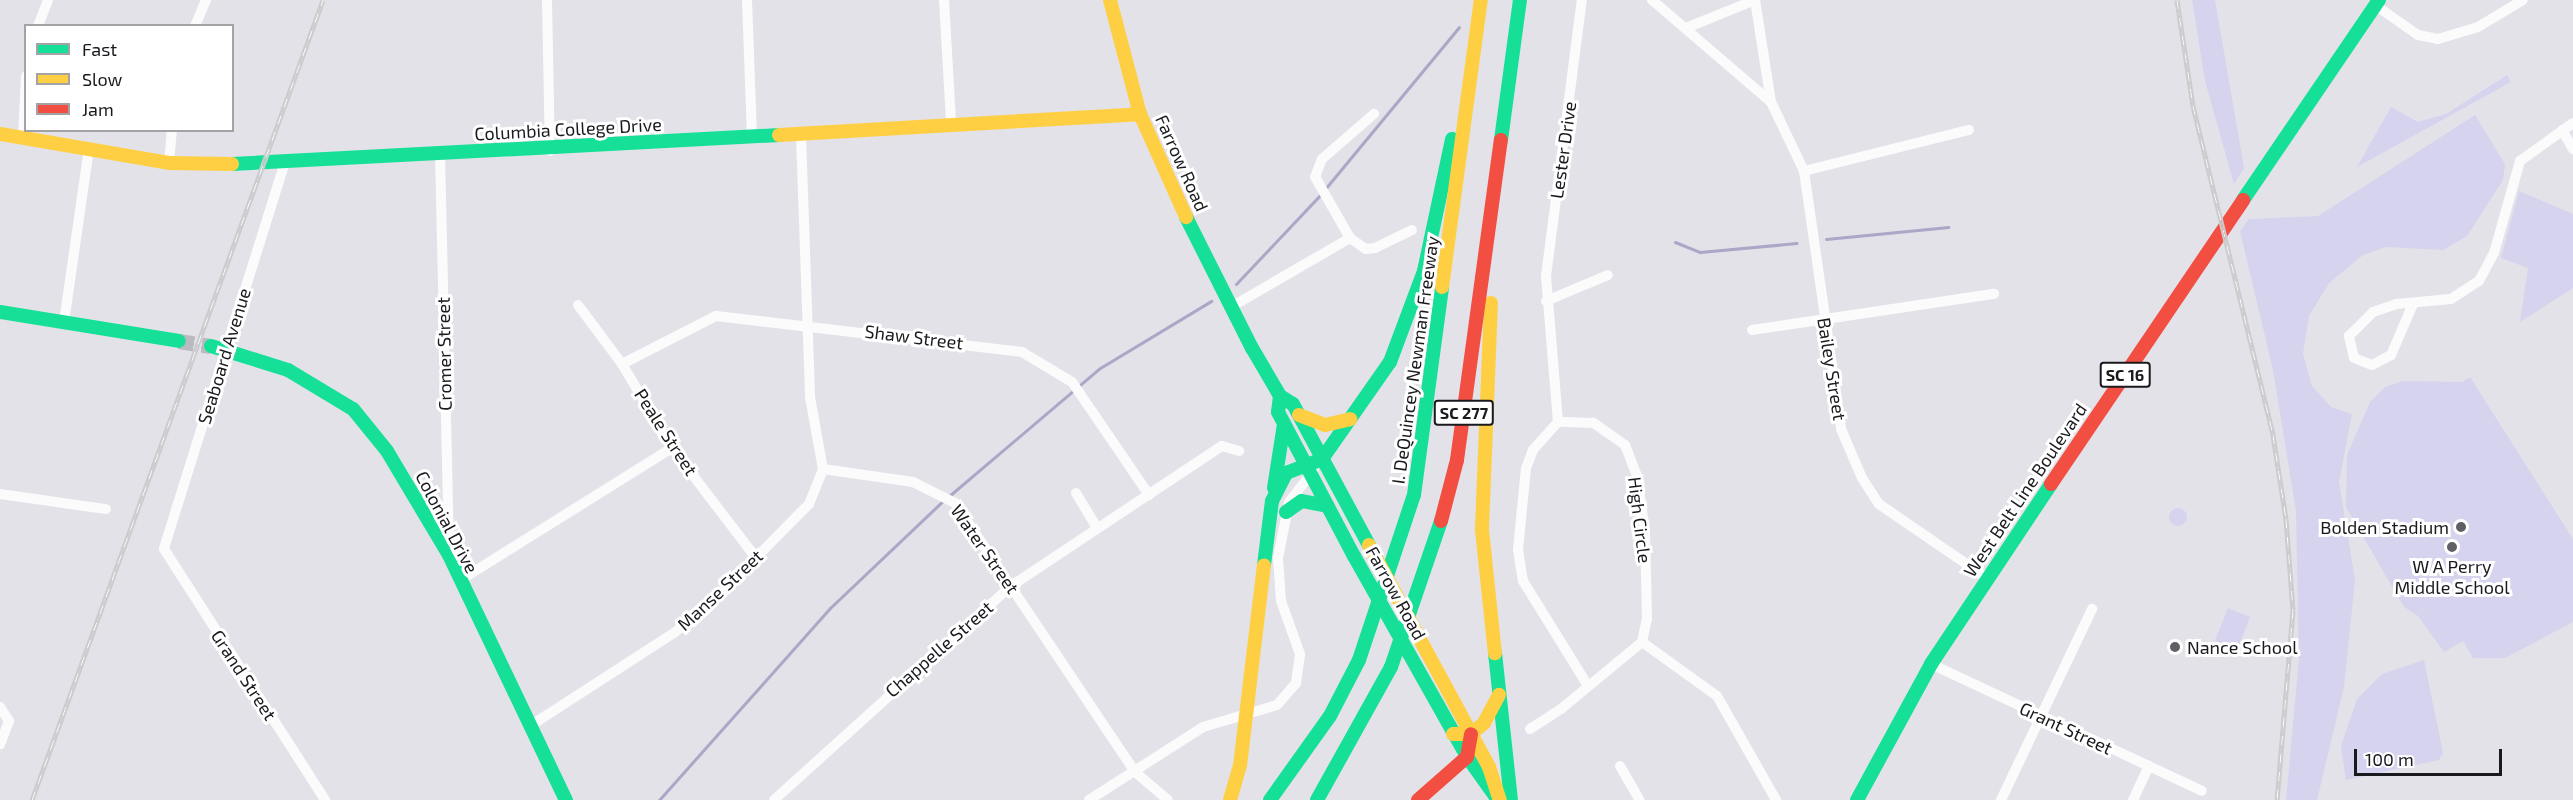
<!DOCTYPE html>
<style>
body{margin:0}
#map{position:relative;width:2573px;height:800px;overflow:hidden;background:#e3e2e9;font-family:"Exo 2",sans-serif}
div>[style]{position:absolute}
.green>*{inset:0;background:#d6d3ee;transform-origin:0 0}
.round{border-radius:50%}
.stream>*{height:3px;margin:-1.5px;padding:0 1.5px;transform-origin:1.5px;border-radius:1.5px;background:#aca6c7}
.secondary-tunnel>*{height:15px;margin-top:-7.5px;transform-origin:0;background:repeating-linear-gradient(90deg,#bbbac0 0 15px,transparent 0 23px)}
.street>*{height:10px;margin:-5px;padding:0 5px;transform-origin:5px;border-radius:5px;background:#fbfbfc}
.fast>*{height:14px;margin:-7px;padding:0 7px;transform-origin:7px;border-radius:7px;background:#16e098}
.slow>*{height:14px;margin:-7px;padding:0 7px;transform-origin:7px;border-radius:7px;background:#ffcf43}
.jam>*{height:14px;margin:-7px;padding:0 7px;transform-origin:7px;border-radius:7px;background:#f24e42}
.rail>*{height:5px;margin-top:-2.5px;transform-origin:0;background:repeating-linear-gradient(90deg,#fff 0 9px,#ccccce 0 18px);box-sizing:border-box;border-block:2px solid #ccccce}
.dots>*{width:16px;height:16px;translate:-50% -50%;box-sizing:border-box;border:3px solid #fff;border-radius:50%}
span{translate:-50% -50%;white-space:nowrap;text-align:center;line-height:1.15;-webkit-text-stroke:6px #fff;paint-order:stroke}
.shield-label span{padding:2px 4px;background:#fff;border:2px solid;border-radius:4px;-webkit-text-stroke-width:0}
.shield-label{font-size:16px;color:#1a191e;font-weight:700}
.street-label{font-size:18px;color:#1a191e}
.poi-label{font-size:18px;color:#1a191e}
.right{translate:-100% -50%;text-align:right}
.left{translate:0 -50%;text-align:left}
.legend{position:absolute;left:24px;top:24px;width:210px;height:108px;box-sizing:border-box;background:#fff;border:2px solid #a3a3a5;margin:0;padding:8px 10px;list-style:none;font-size:18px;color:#1a191e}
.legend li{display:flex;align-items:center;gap:12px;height:30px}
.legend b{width:30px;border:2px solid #a3a3a5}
.scale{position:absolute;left:2354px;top:749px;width:148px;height:27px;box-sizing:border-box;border:3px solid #1a191e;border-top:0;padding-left:8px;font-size:18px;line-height:21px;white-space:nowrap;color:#1a191e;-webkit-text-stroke:4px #fff;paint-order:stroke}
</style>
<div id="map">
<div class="green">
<i style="clip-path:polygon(2192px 0,2215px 0,2244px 168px,2234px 184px,2205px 81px)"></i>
<i style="clip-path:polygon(2507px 75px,2511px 82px,2357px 167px,2391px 107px,2418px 122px,2446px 114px)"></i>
<i style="clip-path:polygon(2475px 115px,2505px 164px,2503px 180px,2467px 236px,2443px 250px,2386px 247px,2363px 255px,2329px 283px,2309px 316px,2303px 354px,2312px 386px,2331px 407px,2352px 414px,2339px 482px,2355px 580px,2344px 687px,2317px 800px,2286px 800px,2299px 659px,2296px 511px,2273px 370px,2240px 231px,2249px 219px,2318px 216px)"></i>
<i style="clip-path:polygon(2519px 191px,2573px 214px,2573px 288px,2520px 322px,2528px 268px,2501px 258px)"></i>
<i style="clip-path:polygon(2470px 377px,2573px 539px,2573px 622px,2505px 658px,2473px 658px,2463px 641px,2444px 652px,2418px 616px,2404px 607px,2346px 507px,2347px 455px,2370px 402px,2385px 387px,2403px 381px,2462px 382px)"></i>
<i class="round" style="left:2169px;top:508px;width:18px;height:18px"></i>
<i style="left:2228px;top:608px;width:24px;height:35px;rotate:22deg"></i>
<i style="clip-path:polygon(2424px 660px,2443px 753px,2439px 760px,2346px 780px,2341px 746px,2357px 699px,2382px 674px)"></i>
</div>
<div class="stream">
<i style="left:1325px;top:189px;width:210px;rotate:-50.4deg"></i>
<i style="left:1826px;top:239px;width:123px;rotate:-5.6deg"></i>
<i style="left:1675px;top:242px;width:27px;rotate:22deg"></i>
<i style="left:1700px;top:252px;width:97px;rotate:-5.3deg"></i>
<i style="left:1236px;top:284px;width:124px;rotate:-46.6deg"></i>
<i style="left:949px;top:496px;width:198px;rotate:-40.3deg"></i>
<i style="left:1100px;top:368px;width:130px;rotate:-31.1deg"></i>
<i style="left:659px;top:800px;width:257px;rotate:-48.3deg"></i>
<i style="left:830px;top:608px;width:157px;rotate:-43.5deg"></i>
</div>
<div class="secondary-tunnel">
<i style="left:179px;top:341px;width:32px;rotate:9deg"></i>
</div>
<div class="street">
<i style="left:547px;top:0;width:151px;rotate:88.9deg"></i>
<i style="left:747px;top:0;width:135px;rotate:87.9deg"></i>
<i style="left:944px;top:0;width:123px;rotate:86.7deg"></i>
<i style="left:1652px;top:0;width:157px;rotate:40.6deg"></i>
<i style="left:1771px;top:102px;width:76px;rotate:64.4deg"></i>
<i style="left:1804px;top:171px;width:261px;rotate:81.8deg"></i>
<i style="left:1841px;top:429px;width:53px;rotate:66.8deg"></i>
<i style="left:1862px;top:478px;width:31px;rotate:57deg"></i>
<i style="left:1879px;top:504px;width:131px;rotate:34.4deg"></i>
<i style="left:1755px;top:0;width:103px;rotate:81.1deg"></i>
<i style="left:2375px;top:5px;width:52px;rotate:34.9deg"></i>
<i style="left:2418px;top:35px;width:20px;rotate:11deg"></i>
<i style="left:2438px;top:39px;width:42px;rotate:-16.7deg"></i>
<i style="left:2478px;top:27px;width:52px;rotate:-31deg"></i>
<i style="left:38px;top:26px;width:28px;rotate:-69deg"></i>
<i style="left:195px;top:26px;width:28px;rotate:-67deg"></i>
<i style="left:1686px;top:28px;width:74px;rotate:-22.1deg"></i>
<i style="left:2562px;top:130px;width:22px;rotate:60deg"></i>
<i style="left:801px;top:136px;width:261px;rotate:88deg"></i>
<i style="left:810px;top:397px;width:73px;rotate:79.8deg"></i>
<i style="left:23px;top:137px;width:61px;rotate:-87.2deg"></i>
<i style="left:440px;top:153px;width:401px;rotate:88.7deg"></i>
<i style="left:285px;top:162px;width:405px;rotate:107.4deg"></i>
<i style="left:164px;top:549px;width:298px;rotate:57.3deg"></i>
<i style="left:169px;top:163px;width:33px;rotate:-85deg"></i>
<i style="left:1804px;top:171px;width:170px;rotate:-14deg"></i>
<i style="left:1350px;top:238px;width:70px;rotate:-119.8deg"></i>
<i style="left:1315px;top:177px;width:19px;rotate:-69deg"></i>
<i style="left:1322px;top:159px;width:69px;rotate:-40.9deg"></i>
<i style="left:1546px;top:301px;width:67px;rotate:-22.8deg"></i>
<i style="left:2413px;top:304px;width:56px;rotate:113.3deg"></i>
<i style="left:2391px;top:355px;width:21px;rotate:152deg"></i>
<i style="left:2372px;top:365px;width:19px;rotate:-159deg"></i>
<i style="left:2354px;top:358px;width:23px;rotate:-103deg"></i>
<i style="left:2349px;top:336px;width:34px;rotate:-45deg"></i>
<i style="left:2373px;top:312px;width:24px;rotate:-19deg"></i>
<i style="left:2396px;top:304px;width:55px;rotate:-5.2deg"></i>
<i style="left:2451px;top:299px;width:33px;rotate:-33deg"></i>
<i style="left:2479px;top:281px;width:32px;rotate:-62deg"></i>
<i style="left:2494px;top:253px;width:96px;rotate:-74.2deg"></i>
<i style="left:2520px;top:161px;width:65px;rotate:-35.6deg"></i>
<i style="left:578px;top:305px;width:74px;rotate:53.3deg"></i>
<i style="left:622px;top:364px;width:98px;rotate:59.2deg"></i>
<i style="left:672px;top:448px;width:138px;rotate:52.6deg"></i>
<i style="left:1231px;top:307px;width:138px;rotate:-30.1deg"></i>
<i style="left:1350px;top:238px;width:19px;rotate:35deg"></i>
<i style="left:1366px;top:249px;width:9px;rotate:-6deg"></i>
<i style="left:1375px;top:248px;width:41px;rotate:-25.9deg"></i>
<i style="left:64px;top:322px;width:176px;rotate:-81.8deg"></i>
<i style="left:1752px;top:330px;width:245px;rotate:-8.5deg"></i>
<i style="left:622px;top:364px;width:106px;rotate:-27.1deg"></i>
<i style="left:716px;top:316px;width:308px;rotate:6.7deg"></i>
<i style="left:1022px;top:352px;width:58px;rotate:31deg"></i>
<i style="left:1072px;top:382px;width:137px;rotate:55.7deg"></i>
<i style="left:1558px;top:422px;width:146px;rotate:-94.7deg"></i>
<i style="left:1546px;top:276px;width:278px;rotate:-82.6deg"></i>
<i style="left:823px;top:469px;width:91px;rotate:8.2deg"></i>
<i style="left:913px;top:482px;width:47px;rotate:26.6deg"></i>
<i style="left:955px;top:503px;width:324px;rotate:56.2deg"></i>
<i style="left:1135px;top:772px;width:43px;rotate:40.3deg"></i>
<i style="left:1076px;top:493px;width:41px;rotate:59deg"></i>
<i style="left:0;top:494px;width:107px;rotate:8.1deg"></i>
<i style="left:459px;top:581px;width:251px;rotate:-32deg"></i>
<i style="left:1642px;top:642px;width:92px;rotate:35.8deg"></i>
<i style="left:1717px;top:696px;width:120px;rotate:60.4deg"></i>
<i style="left:1931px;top:664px;width:299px;rotate:25.1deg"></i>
<i style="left:0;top:707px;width:17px;rotate:57deg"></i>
<i style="left:9px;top:721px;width:25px;rotate:111deg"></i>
<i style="left:530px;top:726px;width:171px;rotate:-32.9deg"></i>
<i style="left:674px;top:633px;width:55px;rotate:-39.8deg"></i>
<i style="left:716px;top:598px;width:132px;rotate:-45.3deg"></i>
<i style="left:809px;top:504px;width:38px;rotate:-68deg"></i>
<i style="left:1530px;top:729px;width:37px;rotate:-33deg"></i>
<i style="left:1561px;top:709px;width:105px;rotate:-39.6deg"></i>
<i style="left:1642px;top:642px;width:24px;rotate:-78deg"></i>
<i style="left:1647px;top:619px;width:88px;rotate:-91.3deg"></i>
<i style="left:1645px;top:531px;width:56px;rotate:-98.3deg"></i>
<i style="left:1637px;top:476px;width:33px;rotate:-111deg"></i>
<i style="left:1625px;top:445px;width:39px;rotate:-145deg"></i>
<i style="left:1593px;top:423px;width:35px;rotate:-178deg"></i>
<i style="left:1558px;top:422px;width:38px;rotate:132deg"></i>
<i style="left:1533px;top:450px;width:19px;rotate:111deg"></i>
<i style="left:1526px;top:468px;width:82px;rotate:95.6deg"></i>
<i style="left:1518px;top:550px;width:31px;rotate:81deg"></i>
<i style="left:1523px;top:581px;width:123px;rotate:58.2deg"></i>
<i style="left:1620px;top:766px;width:39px;rotate:60deg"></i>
<i style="left:774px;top:800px;width:319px;rotate:-42.1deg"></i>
<i style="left:1011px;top:586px;width:253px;rotate:-33.6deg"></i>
<i style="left:1222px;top:446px;width:18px;rotate:16deg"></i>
<i style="left:1089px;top:800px;width:135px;rotate:-32.6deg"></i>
<i style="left:1203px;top:727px;width:77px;rotate:-16.6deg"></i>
<i style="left:1277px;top:705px;width:29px;rotate:-49deg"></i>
<i style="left:1296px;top:683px;width:29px;rotate:-82deg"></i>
<i style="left:1300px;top:654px;width:56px;rotate:-109.7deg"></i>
<i style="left:1281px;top:601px;width:43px;rotate:-94deg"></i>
<i style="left:1278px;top:558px;width:57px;rotate:-78.9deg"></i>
<i style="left:1289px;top:502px;width:39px;rotate:-52deg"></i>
<i style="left:2001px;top:800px;width:212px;rotate:-64.5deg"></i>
<i style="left:2133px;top:800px;width:38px;rotate:-65deg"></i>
</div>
<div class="fast">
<i style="left:1501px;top:140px;width:141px;rotate:-82.3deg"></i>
<i style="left:232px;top:164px;width:548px;rotate:-3.03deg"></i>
<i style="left:2243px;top:200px;width:242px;rotate:-55.8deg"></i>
<i style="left:1186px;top:217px;width:147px;rotate:63.3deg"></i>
<i style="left:1252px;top:348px;width:56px;rotate:59.7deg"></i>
<i style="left:1280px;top:396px;width:15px;rotate:32deg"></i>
<i style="left:1293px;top:404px;width:160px;rotate:61.7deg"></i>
<i style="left:0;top:312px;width:181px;rotate:9.2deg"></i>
<i style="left:211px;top:346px;width:81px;rotate:17.3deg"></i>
<i style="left:288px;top:370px;width:76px;rotate:31deg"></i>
<i style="left:353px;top:409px;width:54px;rotate:51deg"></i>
<i style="left:387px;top:451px;width:121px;rotate:59.2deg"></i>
<i style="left:449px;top:555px;width:272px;rotate:64.5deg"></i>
<i style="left:1280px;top:396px;width:16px;rotate:97deg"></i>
<i style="left:1278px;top:412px;width:163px;rotate:62.2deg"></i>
<i style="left:1354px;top:556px;width:228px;rotate:60.6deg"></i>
<i style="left:1466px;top:755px;width:55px;rotate:54.6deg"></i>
<i style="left:1274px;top:488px;width:65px;rotate:-81.1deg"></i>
<i style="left:1286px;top:512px;width:19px;rotate:-35deg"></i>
<i style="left:1302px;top:501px;width:26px;rotate:11deg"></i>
<i style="left:1264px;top:565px;width:64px;rotate:-82.9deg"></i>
<i style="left:1272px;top:501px;width:31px;rotate:-63deg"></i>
<i style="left:1286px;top:473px;width:39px;rotate:-21deg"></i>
<i style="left:1322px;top:459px;width:118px;rotate:-55deg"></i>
<i style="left:1390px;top:362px;width:97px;rotate:-69.5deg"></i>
<i style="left:1424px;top:271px;width:135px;rotate:-78deg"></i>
<i style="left:1495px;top:653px;width:148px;rotate:83.8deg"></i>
<i style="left:1270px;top:800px;width:103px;rotate:-54.5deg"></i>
<i style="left:1330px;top:716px;width:63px;rotate:-62.6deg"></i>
<i style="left:1359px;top:660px;width:174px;rotate:-71.6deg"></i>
<i style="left:1414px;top:495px;width:210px;rotate:-82.3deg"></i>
<i style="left:1317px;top:800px;width:152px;rotate:-60.9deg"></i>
<i style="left:1391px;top:667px;width:154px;rotate:-71.1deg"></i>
<i style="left:1857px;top:800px;width:155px;rotate:-61.4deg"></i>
<i style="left:1931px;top:664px;width:216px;rotate:-56.3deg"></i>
</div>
<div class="slow">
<i style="left:1110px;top:0;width:118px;rotate:75.3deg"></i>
<i style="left:1140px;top:114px;width:113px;rotate:65.9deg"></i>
<i style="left:0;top:134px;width:171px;rotate:9.7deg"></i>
<i style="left:169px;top:163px;width:63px;rotate:0.9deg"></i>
<i style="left:779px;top:135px;width:362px;rotate:-3.3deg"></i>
<i style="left:1442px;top:287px;width:290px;rotate:-82.3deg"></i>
<i style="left:1491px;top:303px;width:227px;rotate:92.3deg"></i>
<i style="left:1482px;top:530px;width:124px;rotate:84deg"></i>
<i style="left:1299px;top:415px;width:28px;rotate:21deg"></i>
<i style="left:1325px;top:425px;width:26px;rotate:-13deg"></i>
<i style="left:1369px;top:545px;width:252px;rotate:61.6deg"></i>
<i style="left:1489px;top:767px;width:35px;rotate:72deg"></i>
<i style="left:1453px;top:734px;width:18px"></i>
<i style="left:1471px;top:734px;width:17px;rotate:-40deg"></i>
<i style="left:1484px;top:723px;width:32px;rotate:-62deg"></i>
<i style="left:1230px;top:800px;width:35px;rotate:-74deg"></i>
<i style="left:1240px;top:766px;width:202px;rotate:-83.2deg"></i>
</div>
<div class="jam">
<i style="left:2051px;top:484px;width:343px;rotate:-55.9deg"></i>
<i style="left:1441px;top:521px;width:63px;rotate:-75.3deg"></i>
<i style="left:1457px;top:460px;width:323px;rotate:-82.2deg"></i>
<i style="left:1418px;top:800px;width:65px;rotate:-41.3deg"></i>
<i style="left:1467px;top:757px;width:23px;rotate:-80deg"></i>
</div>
<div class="rail">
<i style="left:2177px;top:0;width:107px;rotate:81.4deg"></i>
<i style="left:2193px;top:106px;width:339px;rotate:76.3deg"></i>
<i style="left:2273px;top:435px;width:85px;rotate:81.2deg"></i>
<i style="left:2286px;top:519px;width:91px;rotate:85.6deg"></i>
<i style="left:2293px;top:610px;width:191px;rotate:94.8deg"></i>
<i style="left:32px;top:800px;width:851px;rotate:-70.01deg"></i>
</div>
<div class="dots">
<i style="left:2461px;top:527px;background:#605f65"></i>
<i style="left:2452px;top:547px;background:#605f65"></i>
<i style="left:2175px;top:647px;background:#605f65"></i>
</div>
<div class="shield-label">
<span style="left:2125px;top:375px">SC 16</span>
<span style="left:1464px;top:413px">SC 277</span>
</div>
<div class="street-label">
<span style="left:568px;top:129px;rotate:-3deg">Columbia College Drive</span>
<span style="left:1563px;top:150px;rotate:-82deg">Lester Drive</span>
<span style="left:1182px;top:163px;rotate:66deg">Farrow Road</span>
<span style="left:914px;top:337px;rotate:7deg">Shaw Street</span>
<span style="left:444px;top:354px;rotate:-91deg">Cromer Street</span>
<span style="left:224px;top:356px;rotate:-73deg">Seaboard Avenue</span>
<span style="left:1415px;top:360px;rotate:-82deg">I. DeQuincey Newman Freeway</span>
<span style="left:1832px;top:369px;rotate:81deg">Bailey Street</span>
<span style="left:666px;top:432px;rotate:57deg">Peale Street</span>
<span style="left:2025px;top:490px;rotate:-56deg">West Belt Line Boulevard</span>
<span style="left:1640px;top:520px;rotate:83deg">High Circle</span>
<span style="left:447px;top:522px;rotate:62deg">Colonial Drive</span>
<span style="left:985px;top:549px;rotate:55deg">Water Street</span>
<span style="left:720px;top:590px;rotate:-43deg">Manse Street</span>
<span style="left:1396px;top:593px;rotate:61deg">Farrow Road</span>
<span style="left:939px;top:649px;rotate:-41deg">Chappelle Street</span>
<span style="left:244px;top:675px;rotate:57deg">Grand Street</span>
<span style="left:2066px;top:728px;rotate:25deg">Grant Street</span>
</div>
<div class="poi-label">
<span class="right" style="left:2449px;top:527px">Bolden Stadium</span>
<span style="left:2452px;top:577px">W A Perry<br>Middle School</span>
<span class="left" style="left:2187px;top:647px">Nance School</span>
</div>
<ul class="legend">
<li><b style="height:8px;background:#16e098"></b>Fast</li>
<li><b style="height:8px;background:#ffcf43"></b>Slow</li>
<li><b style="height:8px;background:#f24e42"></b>Jam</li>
</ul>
<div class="scale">100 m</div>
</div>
